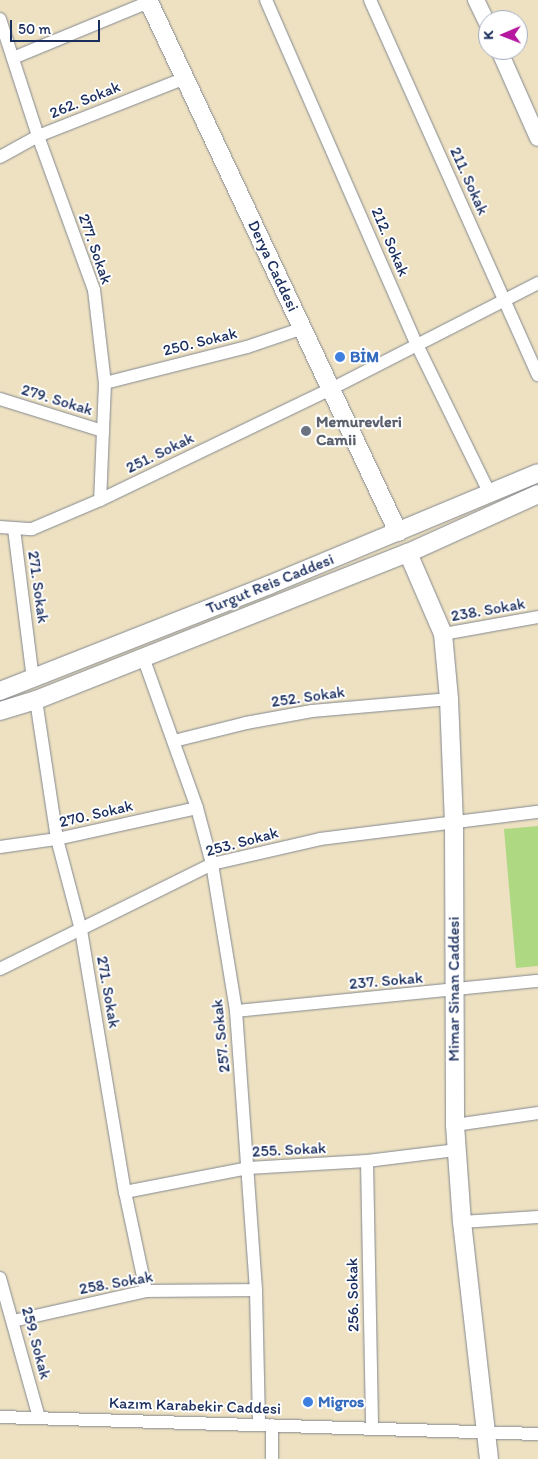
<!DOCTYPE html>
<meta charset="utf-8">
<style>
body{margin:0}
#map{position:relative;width:538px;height:1459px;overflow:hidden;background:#ede1c1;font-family:Itim,sans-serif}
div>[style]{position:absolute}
.green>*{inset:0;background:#afd883}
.roads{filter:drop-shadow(0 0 1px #848890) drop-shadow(0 0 1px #848890)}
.minor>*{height:12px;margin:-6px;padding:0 6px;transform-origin:6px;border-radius:6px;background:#fff}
.tertiary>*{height:16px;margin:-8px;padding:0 8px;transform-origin:8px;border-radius:8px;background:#fff}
.secondary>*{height:18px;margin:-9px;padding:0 9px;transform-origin:9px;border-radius:9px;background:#fff}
.dots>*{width:14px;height:14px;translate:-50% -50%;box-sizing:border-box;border:2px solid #fff;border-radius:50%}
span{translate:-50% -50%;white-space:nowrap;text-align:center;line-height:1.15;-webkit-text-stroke:4px #fff;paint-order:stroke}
.street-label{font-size:16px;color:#1b2f5e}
.shop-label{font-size:16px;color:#366cbe;font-weight:700}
.left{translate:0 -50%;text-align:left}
.worship-label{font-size:16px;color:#5b616d;font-weight:700}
.north{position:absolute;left:478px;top:10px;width:50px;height:50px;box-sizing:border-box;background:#fff;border:1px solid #a4acbf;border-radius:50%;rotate:269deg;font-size:14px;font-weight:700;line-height:20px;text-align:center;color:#1b2f5e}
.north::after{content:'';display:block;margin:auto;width:18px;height:22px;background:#b5179e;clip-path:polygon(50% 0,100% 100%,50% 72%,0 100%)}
.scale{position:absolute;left:10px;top:20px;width:90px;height:22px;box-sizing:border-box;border:2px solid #1b2f5e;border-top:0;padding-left:6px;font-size:15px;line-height:18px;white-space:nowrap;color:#1b2f5e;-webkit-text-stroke:4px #fff;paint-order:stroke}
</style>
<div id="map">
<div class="green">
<i style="clip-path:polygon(538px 826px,538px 966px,516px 968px,504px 829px)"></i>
</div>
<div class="roads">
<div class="minor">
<i style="left:266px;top:0;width:377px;rotate:66.4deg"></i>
<i style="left:417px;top:345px;width:166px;rotate:63.9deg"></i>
<i style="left:370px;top:0;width:411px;rotate:65.9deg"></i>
<i style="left:0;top:19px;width:123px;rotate:72deg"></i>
<i style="left:38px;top:136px;width:164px;rotate:70deg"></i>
<i style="left:94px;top:290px;width:94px;rotate:83.3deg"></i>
<i style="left:105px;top:383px;width:117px;rotate:92.4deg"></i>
<i style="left:13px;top:58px;width:147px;rotate:-22.4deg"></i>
<i style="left:0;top:157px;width:43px;rotate:-28.9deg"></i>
<i style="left:38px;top:136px;width:158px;rotate:-21.5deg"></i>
<i style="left:105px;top:383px;width:146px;rotate:-14.2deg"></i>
<i style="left:247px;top:347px;width:59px;rotate:-18.7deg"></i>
<i style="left:0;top:399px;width:108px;rotate:17.3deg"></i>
<i style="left:0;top:527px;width:32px;rotate:4deg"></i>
<i style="left:32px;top:529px;width:74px;rotate:-23.1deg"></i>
<i style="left:100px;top:500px;width:256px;rotate:-25.7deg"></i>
<i style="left:331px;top:389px;width:233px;rotate:-27.1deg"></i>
<i style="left:14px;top:529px;width:151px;rotate:82.8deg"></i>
<i style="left:443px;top:634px;width:97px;rotate:-10.1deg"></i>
<i style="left:143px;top:657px;width:160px;rotate:70.3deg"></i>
<i style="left:197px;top:808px;width:58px;rotate:75deg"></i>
<i style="left:212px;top:864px;width:149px;rotate:80.7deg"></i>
<i style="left:236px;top:1011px;width:280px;rotate:85.9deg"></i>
<i style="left:256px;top:1290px;width:134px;rotate:88.7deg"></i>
<i style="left:36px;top:700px;width:141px;rotate:81.4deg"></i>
<i style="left:57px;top:839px;width:94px;rotate:75.2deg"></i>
<i style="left:81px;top:930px;width:266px;rotate:80.5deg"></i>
<i style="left:125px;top:1192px;width:101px;rotate:78deg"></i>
<i style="left:174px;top:741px;width:74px;rotate:-14deg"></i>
<i style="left:246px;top:723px;width:67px;rotate:-10.3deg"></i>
<i style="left:312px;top:711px;width:138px;rotate:-5deg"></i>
<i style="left:0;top:847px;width:58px;rotate:-8deg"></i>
<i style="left:57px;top:839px;width:143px;rotate:-12.5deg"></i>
<i style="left:0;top:969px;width:237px;rotate:-26.3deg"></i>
<i style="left:212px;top:864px;width:111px;rotate:-13deg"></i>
<i style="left:320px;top:839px;width:220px;rotate:-7.1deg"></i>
<i style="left:236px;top:1011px;width:303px;rotate:-5.7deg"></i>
<i style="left:455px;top:1125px;width:84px;rotate:-8.2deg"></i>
<i style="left:367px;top:1161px;width:267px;rotate:88.9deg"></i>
<i style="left:125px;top:1192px;width:125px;rotate:-11deg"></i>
<i style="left:248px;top:1168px;width:119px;rotate:-3.4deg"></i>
<i style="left:367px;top:1161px;width:91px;rotate:-7deg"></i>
<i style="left:462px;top:1222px;width:76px;rotate:-3.8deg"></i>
<i style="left:0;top:1278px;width:145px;rotate:74.4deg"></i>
<i style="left:13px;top:1321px;width:136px;rotate:-12.7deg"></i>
<i style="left:146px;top:1291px;width:110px;rotate:-0.5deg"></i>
<i style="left:0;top:1417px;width:538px;rotate:1.81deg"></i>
<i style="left:272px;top:1459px;width:34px;rotate:-90deg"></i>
</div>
<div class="tertiary">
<i style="left:476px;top:0;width:28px;rotate:64deg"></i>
<i style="left:499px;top:50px;width:96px;rotate:66.1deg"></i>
</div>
<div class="secondary">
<i style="left:148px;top:0;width:588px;rotate:64.83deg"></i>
<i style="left:408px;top:553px;width:88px;rotate:66.6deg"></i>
<i style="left:443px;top:634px;width:65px;rotate:84.7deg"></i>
<i style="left:449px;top:699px;width:124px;rotate:87.7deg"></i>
<i style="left:454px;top:823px;width:302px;rotate:89.8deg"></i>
<i style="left:455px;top:1125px;width:97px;rotate:85.9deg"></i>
<i style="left:462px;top:1222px;width:239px;rotate:83.5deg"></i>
<i style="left:0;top:691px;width:289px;rotate:-21.5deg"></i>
<i style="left:269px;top:585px;width:291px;rotate:-22.6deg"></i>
<i style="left:0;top:711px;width:38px;rotate:-17deg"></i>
<i style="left:36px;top:700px;width:400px;rotate:-21.6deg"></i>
<i style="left:408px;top:553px;width:143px;rotate:-24.4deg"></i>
</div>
</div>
<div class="dots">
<i style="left:340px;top:357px;background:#3f7fe0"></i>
<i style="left:306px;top:431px;background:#6b7280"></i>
<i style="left:308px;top:1402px;background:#3f7fe0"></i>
</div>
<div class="street-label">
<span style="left:85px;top:100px;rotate:-22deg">262. Sokak</span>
<span style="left:469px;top:181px;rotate:66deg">211. Sokak</span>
<span style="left:390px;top:242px;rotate:67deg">212. Sokak</span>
<span style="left:95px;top:249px;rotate:71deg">277. Sokak</span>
<span style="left:273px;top:266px;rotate:65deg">Derya Caddesi</span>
<span style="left:200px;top:342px;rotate:-14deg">250. Sokak</span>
<span style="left:57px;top:400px;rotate:17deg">279. Sokak</span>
<span style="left:160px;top:453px;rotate:-26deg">251. Sokak</span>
<span style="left:270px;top:584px;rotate:-22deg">Turgut Reis Caddesi</span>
<span style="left:38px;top:587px;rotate:82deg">271. Sokak</span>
<span style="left:488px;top:610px;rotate:-10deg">238. Sokak</span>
<span style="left:308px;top:697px;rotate:-8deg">252. Sokak</span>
<span style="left:96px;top:814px;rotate:-13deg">270. Sokak</span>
<span style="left:242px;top:842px;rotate:-15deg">253. Sokak</span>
<span style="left:386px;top:981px;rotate:-5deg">237. Sokak</span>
<span style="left:454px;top:989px;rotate:-90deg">Mimar Sinan Caddesi</span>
<span style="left:108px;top:992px;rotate:80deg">271. Sokak</span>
<span style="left:221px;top:1036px;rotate:-96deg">257. Sokak</span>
<span style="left:289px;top:1150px;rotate:-3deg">255. Sokak</span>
<span style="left:116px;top:1283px;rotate:-10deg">258. Sokak</span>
<span style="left:353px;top:1295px;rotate:-91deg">256. Sokak</span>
<span style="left:36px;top:1343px;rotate:75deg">259. Sokak</span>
<span style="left:195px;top:1406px;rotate:2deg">Kazım Karabekir Caddesi</span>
</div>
<div class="shop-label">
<span class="left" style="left:350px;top:357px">BİM</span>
<span class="left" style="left:318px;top:1402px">Migros</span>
</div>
<div class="worship-label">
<span class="left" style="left:316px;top:431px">Memurevleri<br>Camii</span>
</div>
<div class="north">K</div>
<div class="scale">50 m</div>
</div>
